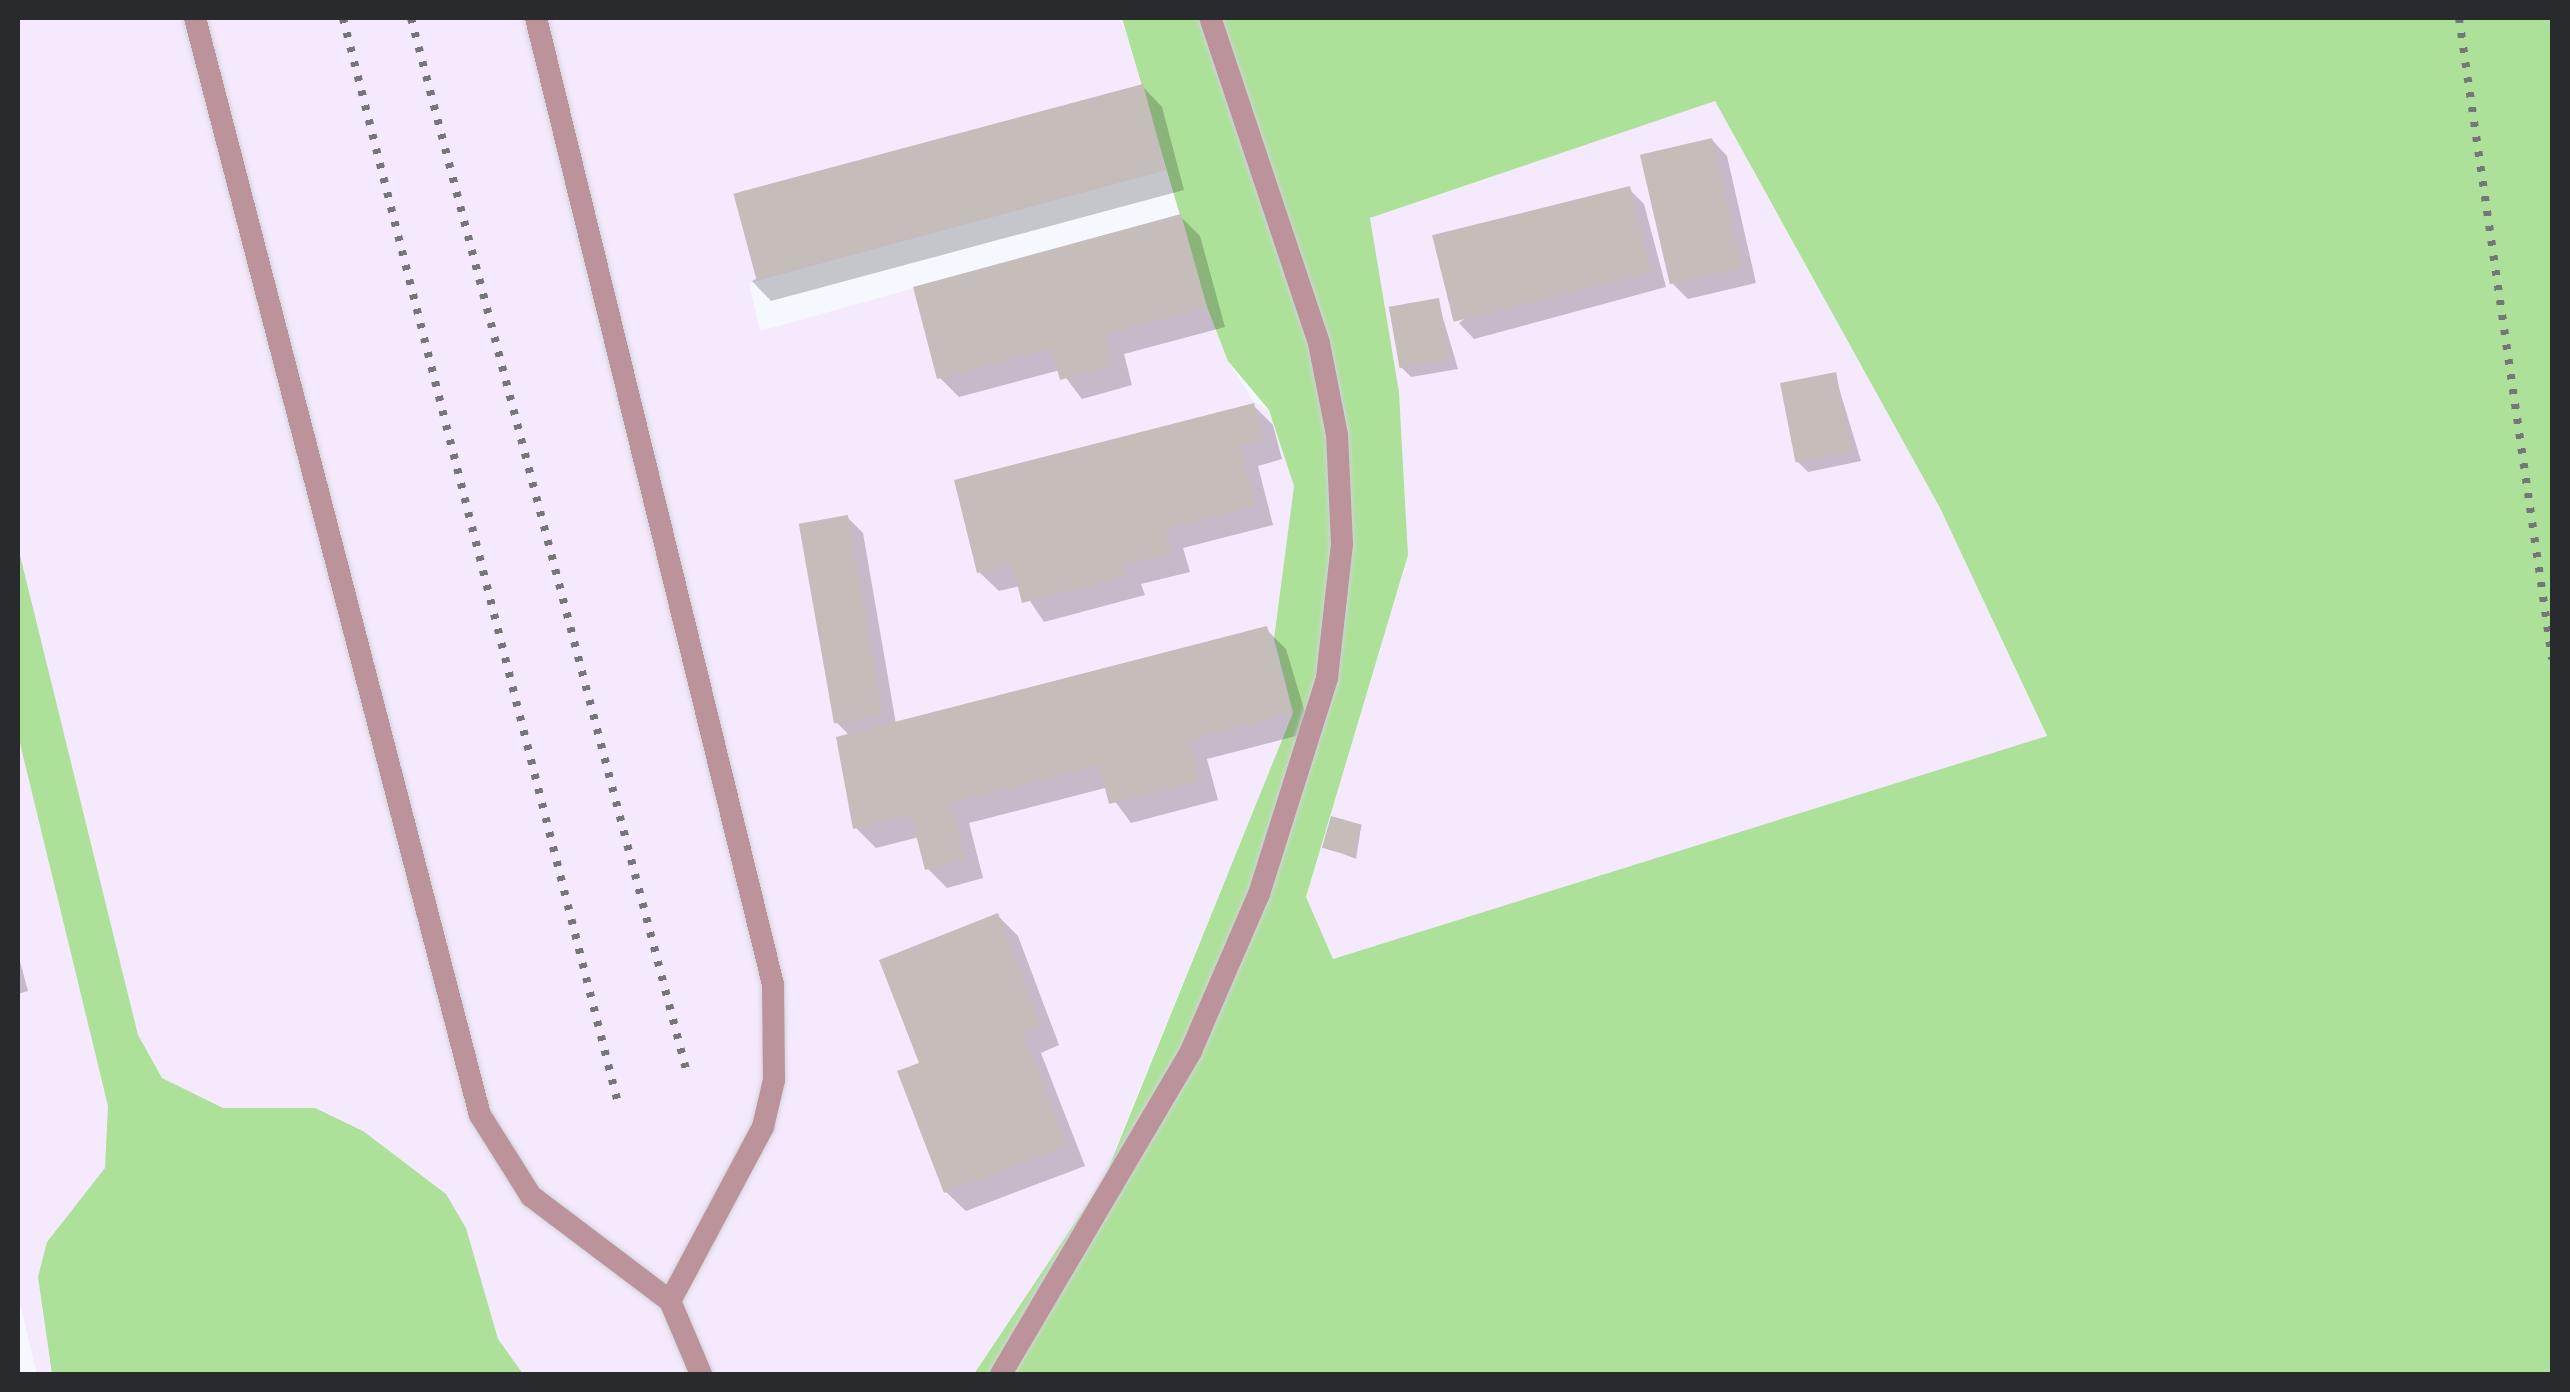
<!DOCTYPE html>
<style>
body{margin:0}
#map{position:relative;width:2570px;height:1392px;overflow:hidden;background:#f5f8ff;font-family:Rubik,sans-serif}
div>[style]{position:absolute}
.industrial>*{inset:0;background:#f5e9fd}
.green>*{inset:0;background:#ade199}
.shadow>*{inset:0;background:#0003}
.building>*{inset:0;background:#c4bdb9;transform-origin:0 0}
.roads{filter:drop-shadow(0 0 2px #d0d3d9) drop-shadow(0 0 2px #d0d3d9)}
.lane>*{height:22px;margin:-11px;padding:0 11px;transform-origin:11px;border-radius:11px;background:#bc939a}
.rail>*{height:8px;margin-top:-4px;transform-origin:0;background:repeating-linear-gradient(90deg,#74767a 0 5px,transparent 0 15px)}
span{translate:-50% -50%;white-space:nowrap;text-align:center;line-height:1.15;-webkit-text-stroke:8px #fff;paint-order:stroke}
.frame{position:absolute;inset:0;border:20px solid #292a2d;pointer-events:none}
</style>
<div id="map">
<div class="industrial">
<i style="clip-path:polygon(18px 18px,1122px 18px,1166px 170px,749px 283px,760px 331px,1181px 214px,1228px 361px,1254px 402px,1269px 410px,1294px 486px,1274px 639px,1293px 713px,1103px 1179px,974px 1374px,37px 1374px,18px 1295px)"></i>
<i style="clip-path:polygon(1715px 101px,1940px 508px,2047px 737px,1333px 959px,1306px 897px,1408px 555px,1399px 392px,1370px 218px)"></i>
</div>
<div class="green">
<i style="clip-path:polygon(evenodd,1122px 18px,2552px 18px,2552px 1374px,974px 1374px,1104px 1179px,1293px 713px,1274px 639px,1294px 486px,1269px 410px,1228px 361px,1207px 307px,1122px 18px,1715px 101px,1940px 508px,2047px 736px,1333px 959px,1306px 897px,1408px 555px,1399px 392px,1370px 218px,1715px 101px)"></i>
<i style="clip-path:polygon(18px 547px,138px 1035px,162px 1078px,223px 1108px,315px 1108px,363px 1131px,446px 1194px,466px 1228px,498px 1339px,523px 1374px,52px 1374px,38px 1277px,47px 1242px,105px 1168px,108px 1106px,18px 735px)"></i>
</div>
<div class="shadow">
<i style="clip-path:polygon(1143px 87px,1162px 107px,1184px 190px,771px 301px,752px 281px)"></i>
<i style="clip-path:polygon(1712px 140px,1727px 156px,1756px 283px,1688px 299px,1673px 284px)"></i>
<i style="clip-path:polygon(1629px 189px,1644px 204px,1666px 287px,1474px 339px,1459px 323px)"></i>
<i style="clip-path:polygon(1181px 217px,1200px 236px,1225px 327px,1124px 354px,1132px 385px,1082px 399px,1060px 370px,959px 397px,940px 378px)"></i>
<i style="clip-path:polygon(1438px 301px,1458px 369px,1411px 377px,1401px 367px)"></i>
<i style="clip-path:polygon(1835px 375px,1861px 461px,1808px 472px,1798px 462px)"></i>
<i style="clip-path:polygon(1253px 405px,1273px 425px,1282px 459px,1258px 466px,1273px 525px,1183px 548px,1190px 572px,1141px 584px,1145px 595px,1044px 622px,1020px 586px,999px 591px,979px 572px)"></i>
<i style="clip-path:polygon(848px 518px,863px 533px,896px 724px,1266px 629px,1286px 649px,1311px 732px,1207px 759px,1218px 800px,1131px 823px,1105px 788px,969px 823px,983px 878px,947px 888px,927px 868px,919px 837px,876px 848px,856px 828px,850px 736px,837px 723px)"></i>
<i style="clip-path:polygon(1361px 827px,1356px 859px,1324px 846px)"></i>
<i style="clip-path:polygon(998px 916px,1018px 936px,1059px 1045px,1041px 1053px,1085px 1166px,966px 1211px,946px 1192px)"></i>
<i style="clip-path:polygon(18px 954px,28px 991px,18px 994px)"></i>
</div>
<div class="building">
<i style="left:1143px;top:84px;width:89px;height:424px;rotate:75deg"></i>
<i style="left:1712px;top:138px;width:133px;height:74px;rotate:77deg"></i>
<i style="left:1630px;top:186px;width:89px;height:204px;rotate:76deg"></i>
<i style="clip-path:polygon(1181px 214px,1207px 307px,1106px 335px,1114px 365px,1060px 380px,1051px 348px,937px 379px,913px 287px)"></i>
<i style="left:1439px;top:298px;width:62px;height:51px;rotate:80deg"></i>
<i style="left:1836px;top:372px;width:81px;height:57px;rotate:79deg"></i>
<i style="clip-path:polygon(1254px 403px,1264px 440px,1240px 446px,1255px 506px,1165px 529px,1172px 553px,1123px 565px,1126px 576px,1022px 603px,1012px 564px,977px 573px,954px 480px)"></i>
<i style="left:848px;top:515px;width:203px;height:50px;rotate:80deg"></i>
<i style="clip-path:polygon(1267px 626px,1293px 713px,1189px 740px,1199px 781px,1109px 804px,1099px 765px,951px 803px,965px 859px,925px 870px,911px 815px,853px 829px,836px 737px)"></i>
<i style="left:1331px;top:816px;width:32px;height:33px;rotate:16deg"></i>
<i style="clip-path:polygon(998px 913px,1041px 1026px,1023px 1033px,1067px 1146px,944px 1193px,897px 1071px,919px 1063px,879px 960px)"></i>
</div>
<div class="roads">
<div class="lane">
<i style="left:195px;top:18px;width:1133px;rotate:75.44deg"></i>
<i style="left:480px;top:1115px;width:96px;rotate:57.8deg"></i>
<i style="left:531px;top:1196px;width:174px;rotate:37.1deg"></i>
<i style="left:670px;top:1301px;width:79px;rotate:67deg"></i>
<i style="left:536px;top:18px;width:995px;rotate:76.22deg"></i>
<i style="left:773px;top:984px;width:96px;rotate:89.4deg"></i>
<i style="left:774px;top:1080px;width:48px;rotate:103.2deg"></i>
<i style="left:763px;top:1127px;width:197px;rotate:118.1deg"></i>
<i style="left:1001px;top:1374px;width:375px;rotate:-59.5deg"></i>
<i style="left:1191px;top:1051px;width:171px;rotate:-66.6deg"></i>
<i style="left:1259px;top:894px;width:226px;rotate:-72.5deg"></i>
<i style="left:1327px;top:678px;width:135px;rotate:-83.6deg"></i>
<i style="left:1342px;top:544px;width:109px;rotate:-92.6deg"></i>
<i style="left:1337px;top:435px;width:94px;rotate:-101.1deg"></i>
<i style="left:1319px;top:343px;width:343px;rotate:-108.5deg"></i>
</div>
</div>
<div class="rail">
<i style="left:343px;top:18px;width:1123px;rotate:75.78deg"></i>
<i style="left:411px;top:18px;width:1091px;rotate:75.34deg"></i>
<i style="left:2459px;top:18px;width:648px;rotate:81.74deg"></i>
</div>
<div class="frame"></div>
</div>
